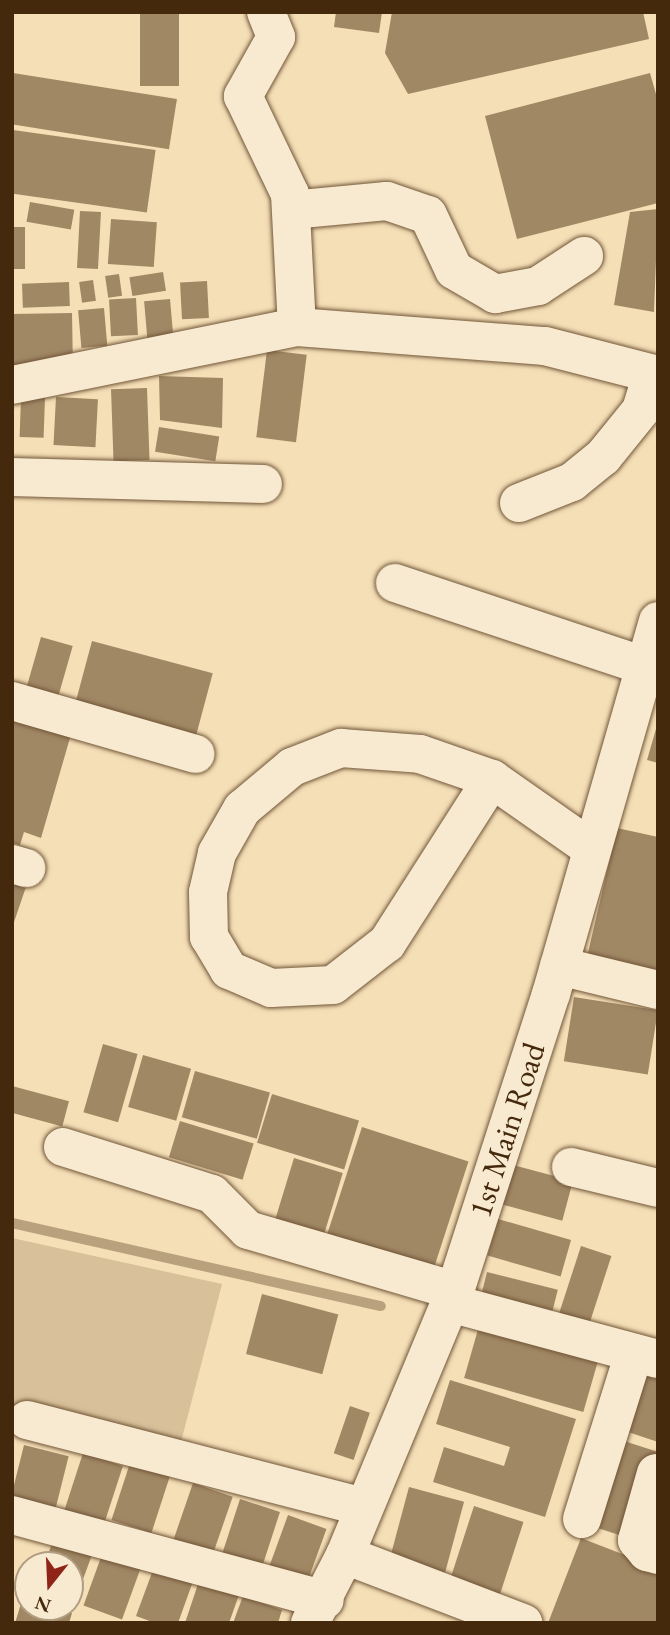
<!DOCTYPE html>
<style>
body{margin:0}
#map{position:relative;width:670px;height:1635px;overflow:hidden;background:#f5dfb7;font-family:"EB Garamond",serif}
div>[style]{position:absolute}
.green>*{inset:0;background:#d7c09a}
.stream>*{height:10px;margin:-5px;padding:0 5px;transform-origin:5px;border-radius:5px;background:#b9a17d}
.building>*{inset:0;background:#a18865;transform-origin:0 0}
.roads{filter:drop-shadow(0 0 2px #715638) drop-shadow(0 0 2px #715638)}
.minor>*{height:38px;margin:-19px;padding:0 19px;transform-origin:19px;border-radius:19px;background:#f8ead0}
span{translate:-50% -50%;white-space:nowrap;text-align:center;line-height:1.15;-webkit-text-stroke:6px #f8ead0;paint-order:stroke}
.street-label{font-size:32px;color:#45290d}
.frame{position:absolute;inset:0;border:14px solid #45290d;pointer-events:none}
.north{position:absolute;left:14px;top:1551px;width:70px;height:70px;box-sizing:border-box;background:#f8ead0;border:2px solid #b09d82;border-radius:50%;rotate:198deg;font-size:19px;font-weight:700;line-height:28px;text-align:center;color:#45290d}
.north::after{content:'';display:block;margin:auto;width:24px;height:32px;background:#8f2418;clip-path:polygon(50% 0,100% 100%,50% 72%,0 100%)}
</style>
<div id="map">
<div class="green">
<i style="clip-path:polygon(12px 1238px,222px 1284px,181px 1442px,12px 1407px)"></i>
</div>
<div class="stream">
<i style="left:12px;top:1223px;width:378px;rotate:12.7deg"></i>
</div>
<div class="building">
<i style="left:140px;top:12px;width:39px;height:74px"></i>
<i style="clip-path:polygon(336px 12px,382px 12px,379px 33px,334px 27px)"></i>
<i style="clip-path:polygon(392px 12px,643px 12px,649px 39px,408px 94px,385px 53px)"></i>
<i style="left:13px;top:73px;width:166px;height:51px;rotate:9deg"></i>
<i style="clip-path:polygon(650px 73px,658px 101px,658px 203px,517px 239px,485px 116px)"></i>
<i style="left:13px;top:130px;width:144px;height:63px;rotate:8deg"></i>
<i style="left:30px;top:202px;width:45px;height:20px;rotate:10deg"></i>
<i style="clip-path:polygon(658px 209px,654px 312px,614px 305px,630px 212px)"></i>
<i style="left:80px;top:211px;width:21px;height:57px;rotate:3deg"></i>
<i style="left:111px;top:219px;width:46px;height:45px;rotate:4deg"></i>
<i style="left:12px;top:227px;width:13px;height:42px"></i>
<i style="left:163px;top:272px;width:19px;height:34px;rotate:81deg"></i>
<i style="left:119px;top:274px;width:22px;height:14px;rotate:82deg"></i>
<i style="left:93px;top:280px;width:21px;height:14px;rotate:82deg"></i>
<i style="left:207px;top:281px;width:37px;height:27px;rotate:87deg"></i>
<i style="left:69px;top:282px;width:24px;height:47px;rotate:88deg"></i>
<i style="left:136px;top:298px;width:37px;height:27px;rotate:87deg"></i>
<i style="left:170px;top:299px;width:37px;height:26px;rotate:85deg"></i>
<i style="left:104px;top:308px;width:38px;height:26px;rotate:85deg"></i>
<i style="left:72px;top:313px;width:52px;height:60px;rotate:89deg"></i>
<i style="left:267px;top:350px;width:40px;height:88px;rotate:7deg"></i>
<i style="clip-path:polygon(159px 376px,223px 378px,222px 428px,160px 420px)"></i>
<i style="left:147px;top:388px;width:72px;height:36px;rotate:88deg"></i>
<i style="left:21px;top:397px;width:24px;height:40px;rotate:2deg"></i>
<i style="left:56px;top:397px;width:42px;height:48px;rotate:3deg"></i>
<i style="left:159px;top:427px;width:61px;height:25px;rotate:9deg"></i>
<i style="left:41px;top:637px;width:33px;height:51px;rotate:16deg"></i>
<i style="left:92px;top:641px;width:125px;height:68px;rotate:15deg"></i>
<i style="clip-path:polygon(12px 714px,72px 731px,41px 838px,24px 832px,20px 845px,12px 843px)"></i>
<i style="clip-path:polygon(658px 722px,658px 763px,647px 760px)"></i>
<i style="clip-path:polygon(617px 828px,658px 837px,658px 986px,584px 970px)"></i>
<i style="clip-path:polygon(12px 879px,27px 884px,13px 925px,12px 925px)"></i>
<i style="left:574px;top:997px;width:85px;height:65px;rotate:9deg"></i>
<i style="left:103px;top:1044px;width:36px;height:71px;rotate:16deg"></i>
<i style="left:143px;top:1055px;width:50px;height:54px;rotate:16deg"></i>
<i style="left:195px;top:1071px;width:78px;height:48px;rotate:16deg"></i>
<i style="left:12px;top:1086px;width:59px;height:26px;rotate:15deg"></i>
<i style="left:272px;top:1094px;width:91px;height:51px;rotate:17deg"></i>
<i style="left:180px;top:1121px;width:77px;height:38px;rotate:17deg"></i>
<i style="left:362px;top:1127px;width:112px;height:113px;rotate:18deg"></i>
<i style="left:294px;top:1158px;width:51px;height:73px;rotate:17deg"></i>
<i style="left:513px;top:1165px;width:62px;height:41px;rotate:15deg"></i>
<i style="left:498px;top:1219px;width:76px;height:38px;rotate:16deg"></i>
<i style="left:581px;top:1246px;width:32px;height:75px;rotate:18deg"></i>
<i style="left:487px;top:1272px;width:73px;height:25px;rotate:14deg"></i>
<i style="left:262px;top:1294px;width:79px;height:62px;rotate:15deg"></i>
<i style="left:479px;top:1326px;width:124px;height:54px;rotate:16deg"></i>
<i style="clip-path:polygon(641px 1368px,658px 1374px,658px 1442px,622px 1430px)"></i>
<i style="clip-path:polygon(450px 1380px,576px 1419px,545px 1517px,433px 1482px,444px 1447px,504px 1466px,510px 1447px,436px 1424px)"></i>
<i style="left:350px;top:1406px;width:21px;height:50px;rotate:19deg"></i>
<i style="left:621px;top:1440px;width:39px;height:91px;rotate:18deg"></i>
<i style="left:24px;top:1445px;width:46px;height:65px;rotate:14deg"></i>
<i style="left:83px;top:1453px;width:42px;height:60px;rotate:18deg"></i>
<i style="left:130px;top:1463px;width:42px;height:60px;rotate:18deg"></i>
<i style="left:193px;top:1483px;width:42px;height:61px;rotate:19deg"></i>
<i style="left:409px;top:1487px;width:57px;height:75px;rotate:15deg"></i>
<i style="left:240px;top:1499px;width:42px;height:60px;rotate:18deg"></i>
<i style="left:474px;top:1506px;width:52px;height:81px;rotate:18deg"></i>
<i style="left:288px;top:1515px;width:41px;height:62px;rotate:20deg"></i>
<i style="clip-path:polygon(57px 1530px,96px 1544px,75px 1601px,70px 1599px,70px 1565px,44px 1565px)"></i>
<i style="clip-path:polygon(581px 1538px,658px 1568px,656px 1623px,548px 1623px)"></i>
<i style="left:104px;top:1549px;width:41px;height:60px;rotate:20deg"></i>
<i style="clip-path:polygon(157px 1559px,196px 1573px,178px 1623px,155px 1623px,136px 1616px)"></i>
<i style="clip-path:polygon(200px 1578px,240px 1592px,229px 1623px,185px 1623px)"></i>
<i style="clip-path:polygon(243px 1596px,282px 1610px,278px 1623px,233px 1623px)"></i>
<i style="clip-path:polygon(23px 1597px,28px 1599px,28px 1607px,72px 1613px,69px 1623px,15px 1623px)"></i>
</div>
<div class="roads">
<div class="minor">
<i style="left:266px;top:12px;width:27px;rotate:68deg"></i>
<i style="left:276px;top:37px;width:68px;rotate:119.2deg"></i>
<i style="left:243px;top:96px;width:109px;rotate:64.4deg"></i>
<i style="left:290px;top:194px;width:133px;rotate:87deg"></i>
<i style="left:291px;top:210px;width:96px;rotate:-5.4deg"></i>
<i style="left:387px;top:201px;width:43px;rotate:18.9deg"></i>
<i style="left:428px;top:215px;width:61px;rotate:64.7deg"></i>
<i style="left:454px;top:270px;width:48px;rotate:30.3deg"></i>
<i style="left:495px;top:294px;width:44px;rotate:-10.5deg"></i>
<i style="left:538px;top:286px;width:55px;rotate:-33.1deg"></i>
<i style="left:12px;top:385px;width:291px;rotate:-11.5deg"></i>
<i style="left:297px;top:327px;width:249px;rotate:4.4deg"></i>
<i style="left:545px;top:346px;width:117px;rotate:14.4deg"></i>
<i style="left:12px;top:477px;width:251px;rotate:1.6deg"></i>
<i style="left:519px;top:503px;width:57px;rotate:-21.6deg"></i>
<i style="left:572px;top:482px;width:40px;rotate:-39deg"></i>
<i style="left:603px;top:457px;width:60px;rotate:-51deg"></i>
<i style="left:641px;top:410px;width:38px;rotate:-73deg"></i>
<i style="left:395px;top:583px;width:263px;rotate:18.4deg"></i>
<i style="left:12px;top:701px;width:191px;rotate:16.1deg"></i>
<i style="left:492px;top:779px;width:195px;rotate:122.6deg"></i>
<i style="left:387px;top:943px;width:68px;rotate:142.1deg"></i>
<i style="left:333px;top:985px;width:62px;rotate:177.2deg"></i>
<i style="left:271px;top:988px;width:46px;rotate:-156.8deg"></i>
<i style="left:229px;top:970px;width:39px;rotate:-121deg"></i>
<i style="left:209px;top:937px;width:45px;rotate:-91.3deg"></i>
<i style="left:208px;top:892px;width:40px;rotate:-77deg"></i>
<i style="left:217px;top:853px;width:51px;rotate:-60.4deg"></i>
<i style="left:242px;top:809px;width:65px;rotate:-40deg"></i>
<i style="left:292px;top:767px;width:53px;rotate:-21.2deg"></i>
<i style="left:341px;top:748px;width:79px;rotate:4.3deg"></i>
<i style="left:420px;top:754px;width:76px;rotate:19.1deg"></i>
<i style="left:492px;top:779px;width:122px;rotate:35deg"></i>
<i style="left:12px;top:864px;width:15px;rotate:16deg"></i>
<i style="left:559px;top:966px;width:102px;rotate:13.6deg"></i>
<i style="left:63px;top:1147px;width:156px;rotate:17.5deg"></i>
<i style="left:212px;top:1194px;width:51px;rotate:45deg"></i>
<i style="left:248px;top:1230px;width:216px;rotate:16.4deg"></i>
<i style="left:571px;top:1167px;width:89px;rotate:13.6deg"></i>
<i style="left:450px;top:1303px;width:215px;rotate:15.1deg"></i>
<i style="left:27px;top:1420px;width:347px;rotate:14.5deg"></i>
<i style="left:656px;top:1473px;width:70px;rotate:105.8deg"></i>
<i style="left:637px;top:1540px;width:16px;rotate:50deg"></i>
<i style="left:647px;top:1552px;width:11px;rotate:15deg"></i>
<i style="left:12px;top:1515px;width:324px;rotate:15.2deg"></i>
<i style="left:582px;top:1519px;width:174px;rotate:-72.6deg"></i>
<i style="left:345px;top:1555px;width:191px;rotate:20.9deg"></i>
<i style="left:310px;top:1623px;width:76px;rotate:-62.8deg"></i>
<i style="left:345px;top:1555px;width:286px;rotate:-67.4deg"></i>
<i style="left:455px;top:1291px;width:312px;rotate:-72.1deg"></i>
<i style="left:551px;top:994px;width:388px;rotate:-74deg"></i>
</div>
</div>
<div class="street-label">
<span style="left:507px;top:1130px;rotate:-72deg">1st Main Road</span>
</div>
<div class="frame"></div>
<div class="north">N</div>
</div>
